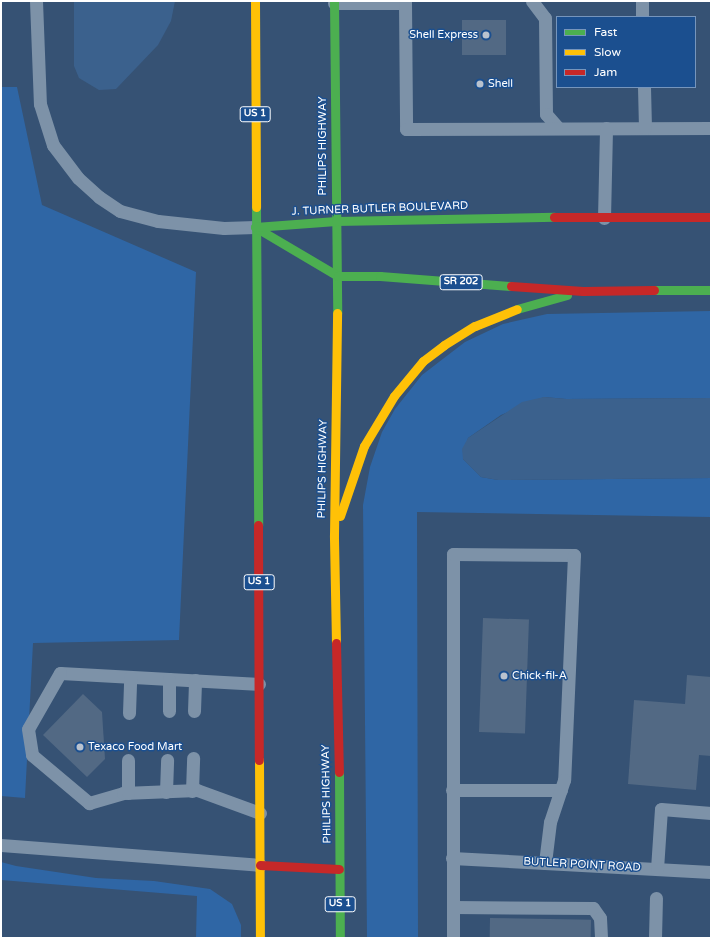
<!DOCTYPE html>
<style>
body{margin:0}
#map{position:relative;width:712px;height:939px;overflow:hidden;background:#365274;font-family:"Varela Round",sans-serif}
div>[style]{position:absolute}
.green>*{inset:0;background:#2f66a5}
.water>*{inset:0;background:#3b618d}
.building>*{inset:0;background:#526984;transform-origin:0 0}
.lane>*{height:13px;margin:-6.5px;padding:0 6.5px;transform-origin:6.5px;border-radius:6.5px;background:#7d92a8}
.fast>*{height:9px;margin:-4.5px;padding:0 4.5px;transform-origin:4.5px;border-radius:4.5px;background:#4caf50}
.slow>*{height:9px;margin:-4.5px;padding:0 4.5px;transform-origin:4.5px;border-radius:4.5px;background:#ffc107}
.jam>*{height:9px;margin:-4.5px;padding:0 4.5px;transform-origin:4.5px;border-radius:4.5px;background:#c62828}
.dots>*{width:11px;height:11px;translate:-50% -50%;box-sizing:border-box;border:2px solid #1b4f8f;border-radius:50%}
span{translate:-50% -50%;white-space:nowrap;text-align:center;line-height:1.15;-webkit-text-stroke:3px #1b4f8f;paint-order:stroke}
.shield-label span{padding:1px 3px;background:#1b4f8f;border:1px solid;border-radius:3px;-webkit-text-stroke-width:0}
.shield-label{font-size:10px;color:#fff;font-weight:700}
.poi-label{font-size:11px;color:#fff}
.right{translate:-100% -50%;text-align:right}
.left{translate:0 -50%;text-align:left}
.street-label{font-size:11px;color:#fff}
.frame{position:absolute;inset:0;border:2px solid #fff;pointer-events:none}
.legend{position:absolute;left:556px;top:16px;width:140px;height:72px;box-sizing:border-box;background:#1b4f8f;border:1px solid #7695bc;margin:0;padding:5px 7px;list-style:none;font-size:12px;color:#fff}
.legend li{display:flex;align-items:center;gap:8px;height:20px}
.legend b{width:20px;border:1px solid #7695bc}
</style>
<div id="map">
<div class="green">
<i style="clip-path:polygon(1px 87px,17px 87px,42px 205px,196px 272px,179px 640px,33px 643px,25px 798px,1px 796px)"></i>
<i style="clip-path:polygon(711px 311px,711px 398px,566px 399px,544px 397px,501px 415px,468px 438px,463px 459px,481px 477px,498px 480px,711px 478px,711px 517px,417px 512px,418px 938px,367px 938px,363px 505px,370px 467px,382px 432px,395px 409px,422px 375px,465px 342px,503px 324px,547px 314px)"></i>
<i style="clip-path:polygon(1px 862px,16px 866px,96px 878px,154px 881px,210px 889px,232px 904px,241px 925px,241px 938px,196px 938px,197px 896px,1px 880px)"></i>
</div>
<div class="water">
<i style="clip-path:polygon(74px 1px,175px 1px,171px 21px,158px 45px,116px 89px,99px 90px,79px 78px,74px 66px)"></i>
<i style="clip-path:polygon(544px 397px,566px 399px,711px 398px,711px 478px,498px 480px,481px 477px,463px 459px,462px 449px,468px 438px,522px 402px)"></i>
</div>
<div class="building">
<i style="left:462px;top:20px;width:44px;height:35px"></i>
<i style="left:483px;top:618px;width:46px;height:114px;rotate:2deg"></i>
<i style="clip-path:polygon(687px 675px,711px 677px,711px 756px,699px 755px,696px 790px,628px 784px,634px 700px,685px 704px)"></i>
<i style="clip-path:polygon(83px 694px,102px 712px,105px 759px,87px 777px,43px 735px)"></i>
<i style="left:490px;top:918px;width:101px;height:20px;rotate:1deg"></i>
</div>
<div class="lane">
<i style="left:36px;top:1px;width:103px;rotate:87.8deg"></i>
<i style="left:40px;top:104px;width:43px;rotate:72.4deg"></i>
<i style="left:53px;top:145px;width:41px;rotate:52.9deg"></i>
<i style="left:78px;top:178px;width:28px;rotate:42deg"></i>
<i style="left:99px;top:197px;width:25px;rotate:34deg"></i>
<i style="left:120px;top:211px;width:39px;rotate:15deg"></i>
<i style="left:158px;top:221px;width:66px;rotate:6.1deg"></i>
<i style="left:224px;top:228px;width:31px;rotate:-2deg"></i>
<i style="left:532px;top:1px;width:21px;rotate:53deg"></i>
<i style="left:545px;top:18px;width:96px;rotate:89.4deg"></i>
<i style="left:546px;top:114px;width:18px;rotate:49deg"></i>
<i style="left:642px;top:1px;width:16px;rotate:90deg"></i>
<i style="left:334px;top:3px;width:71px"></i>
<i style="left:405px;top:3px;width:126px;rotate:89.5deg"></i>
<i style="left:406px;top:129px;width:305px;rotate:-0.2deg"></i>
<i style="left:644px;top:87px;width:41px;rotate:88.6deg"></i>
<i style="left:604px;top:218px;width:90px;rotate:-88.7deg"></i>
<i style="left:259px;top:684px;width:199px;rotate:-176.8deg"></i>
<i style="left:60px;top:673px;width:64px;rotate:119.7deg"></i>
<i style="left:28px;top:729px;width:26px;rotate:81deg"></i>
<i style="left:32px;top:755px;width:75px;rotate:40.1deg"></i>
<i style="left:89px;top:803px;width:35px;rotate:-16deg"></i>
<i style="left:123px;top:793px;width:74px;rotate:-2.3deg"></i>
<i style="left:197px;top:790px;width:67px;rotate:20.1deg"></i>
<i style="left:169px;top:711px;width:32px;rotate:-90deg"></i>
<i style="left:194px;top:711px;width:31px;rotate:-88deg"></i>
<i style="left:129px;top:713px;width:36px;rotate:-88deg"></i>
<i style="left:452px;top:790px;width:109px"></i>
<i style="left:192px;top:791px;width:33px;rotate:-88deg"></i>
<i style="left:166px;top:792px;width:32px;rotate:-88deg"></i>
<i style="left:128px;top:793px;width:33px;rotate:-90deg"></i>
<i style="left:1px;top:845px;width:260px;rotate:4.4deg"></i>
<i style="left:452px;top:858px;width:259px;rotate:3.1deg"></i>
<i style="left:657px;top:869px;width:60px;rotate:-86.2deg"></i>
<i style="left:661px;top:809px;width:50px;rotate:4.6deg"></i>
<i style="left:453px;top:907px;width:140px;rotate:0.4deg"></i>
<i style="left:593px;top:908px;width:12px;rotate:55deg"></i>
<i style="left:600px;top:918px;width:20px;rotate:87deg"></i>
<i style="left:453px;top:938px;width:384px;rotate:-90deg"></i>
<i style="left:453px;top:554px;width:121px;rotate:0.5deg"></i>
<i style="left:574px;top:555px;width:225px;rotate:92.5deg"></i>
<i style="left:564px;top:780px;width:44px;rotate:108.4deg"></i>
<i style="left:550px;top:822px;width:41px;rotate:97deg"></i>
<i style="left:655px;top:938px;width:40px;rotate:-88.6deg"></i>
</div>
<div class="fast">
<i style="left:334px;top:1px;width:312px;rotate:89.4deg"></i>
<i style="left:256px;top:207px;width:318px;rotate:89.6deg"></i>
<i style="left:255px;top:227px;width:96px;rotate:30.6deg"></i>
<i style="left:338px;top:276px;width:42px"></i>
<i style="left:380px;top:276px;width:131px;rotate:4.4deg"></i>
<i style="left:255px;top:227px;width:81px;rotate:-4.2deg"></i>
<i style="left:336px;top:221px;width:218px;rotate:-1.1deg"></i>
<i style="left:654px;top:290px;width:57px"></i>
<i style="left:517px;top:309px;width:52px;rotate:-15.6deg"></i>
<i style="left:339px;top:772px;width:166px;rotate:89.7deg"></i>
</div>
<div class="slow">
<i style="left:255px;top:1px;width:206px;rotate:89.7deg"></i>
<i style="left:340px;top:516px;width:74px;rotate:-71.1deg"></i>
<i style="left:364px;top:446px;width:58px;rotate:-59deg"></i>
<i style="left:394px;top:396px;width:45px;rotate:-50.4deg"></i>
<i style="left:423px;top:361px;width:26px;rotate:-37deg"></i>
<i style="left:444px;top:345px;width:36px;rotate:-32deg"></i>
<i style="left:475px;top:326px;width:45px;rotate:-22deg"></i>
<i style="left:336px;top:643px;width:108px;rotate:-91.1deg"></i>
<i style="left:334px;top:535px;width:222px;rotate:-89.2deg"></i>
<i style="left:259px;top:760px;width:178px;rotate:89.7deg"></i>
</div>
<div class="jam">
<i style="left:554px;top:217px;width:157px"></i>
<i style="left:511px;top:286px;width:72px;rotate:4deg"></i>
<i style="left:583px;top:291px;width:71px;rotate:-0.8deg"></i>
<i style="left:258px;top:525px;width:235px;rotate:89.8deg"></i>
<i style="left:336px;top:643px;width:129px;rotate:88.7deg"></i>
<i style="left:260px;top:865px;width:79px;rotate:2.9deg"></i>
</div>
<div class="dots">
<i style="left:486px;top:35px;background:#b9c2ce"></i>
<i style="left:480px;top:84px;background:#b9c2ce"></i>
<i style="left:504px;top:676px;background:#b9c2ce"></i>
<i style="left:80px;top:747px;background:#b9c2ce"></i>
</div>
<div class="shield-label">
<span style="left:255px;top:114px">US 1</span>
<span style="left:461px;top:282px">SR 202</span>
<span style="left:259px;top:582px">US 1</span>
<span style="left:340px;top:904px">US 1</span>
</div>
<div class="poi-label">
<span class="right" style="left:478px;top:35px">Shell Express</span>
<span class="left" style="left:488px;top:84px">Shell</span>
<span class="left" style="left:512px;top:676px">Chick-fil-A</span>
<span class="left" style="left:88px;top:747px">Texaco Food Mart</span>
</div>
<div class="street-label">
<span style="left:323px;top:146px;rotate:-90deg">PHILIPS HIGHWAY</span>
<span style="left:380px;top:209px;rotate:-2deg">J. TURNER BUTLER BOULEVARD</span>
<span style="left:323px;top:469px;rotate:-89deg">PHILIPS HIGHWAY</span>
<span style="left:327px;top:794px;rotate:-91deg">PHILIPS HIGHWAY</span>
<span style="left:582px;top:865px;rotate:3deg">BUTLER POINT ROAD</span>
</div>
<div class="frame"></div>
<ul class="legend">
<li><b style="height:5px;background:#4caf50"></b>Fast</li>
<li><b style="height:5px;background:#ffc107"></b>Slow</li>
<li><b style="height:5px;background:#c62828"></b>Jam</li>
</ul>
</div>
